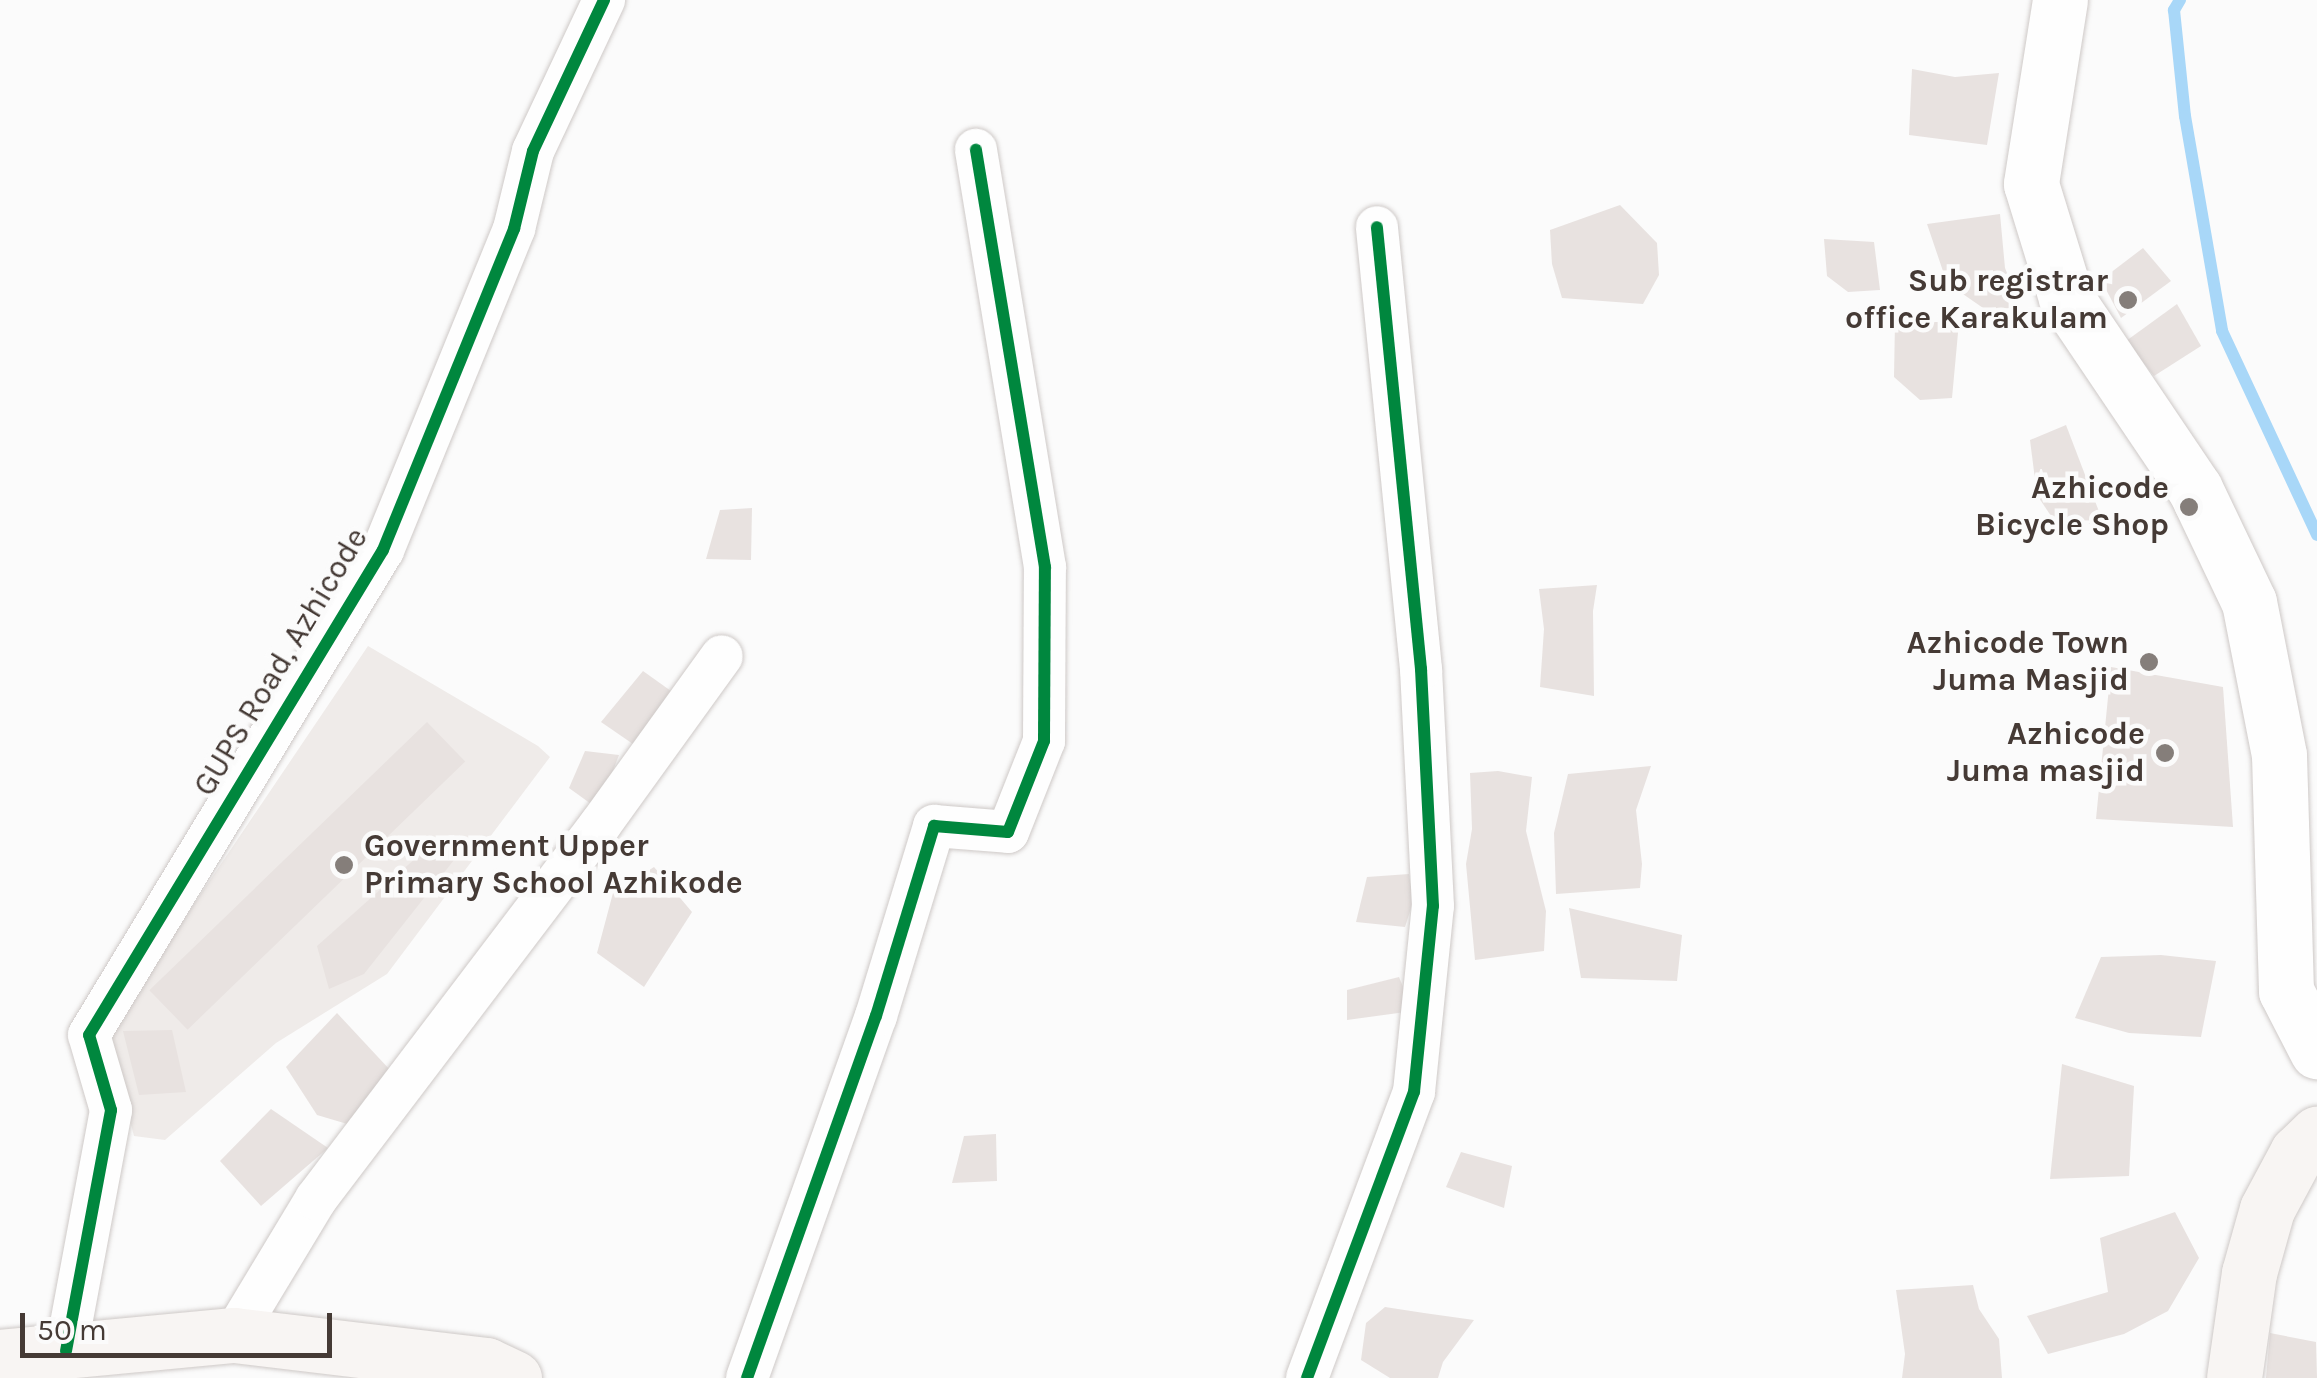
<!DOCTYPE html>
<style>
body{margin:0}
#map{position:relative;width:2317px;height:1378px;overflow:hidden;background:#fbfbfb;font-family:Karla,sans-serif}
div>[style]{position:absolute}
.built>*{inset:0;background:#efebe9}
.stream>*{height:12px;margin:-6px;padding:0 6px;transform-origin:6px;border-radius:6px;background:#a8d7f8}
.building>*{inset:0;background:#e8e2e0;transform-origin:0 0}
.roads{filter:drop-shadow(0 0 2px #cec9c7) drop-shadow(0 0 2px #cec9c7)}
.street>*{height:42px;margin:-21px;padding:0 21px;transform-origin:21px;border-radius:21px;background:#fefefe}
.secondary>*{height:55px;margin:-27.5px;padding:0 27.5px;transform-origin:27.5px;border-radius:27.5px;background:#fefefe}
.primary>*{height:55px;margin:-27.5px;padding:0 27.5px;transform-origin:27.5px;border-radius:27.5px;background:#f8f5f3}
.cycleway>*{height:12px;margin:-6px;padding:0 6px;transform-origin:6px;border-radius:6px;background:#00873e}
.dots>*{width:28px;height:28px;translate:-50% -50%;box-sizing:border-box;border:5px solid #fbfbfb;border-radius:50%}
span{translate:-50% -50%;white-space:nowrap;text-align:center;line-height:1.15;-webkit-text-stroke:9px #fbfbfb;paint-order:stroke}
.poi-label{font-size:32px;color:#453a35;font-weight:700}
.right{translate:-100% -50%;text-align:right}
.left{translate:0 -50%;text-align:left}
.street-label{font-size:32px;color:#453a35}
.scale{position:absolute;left:20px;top:1313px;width:312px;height:45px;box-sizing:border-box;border:5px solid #453a35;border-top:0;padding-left:12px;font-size:30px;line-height:35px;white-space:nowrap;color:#453a35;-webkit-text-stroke:8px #fbfbfb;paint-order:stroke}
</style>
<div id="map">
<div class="built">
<i style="clip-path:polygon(368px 646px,538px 746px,550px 757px,387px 974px,276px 1043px,165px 1140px,134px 1136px,107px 1033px)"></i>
</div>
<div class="stream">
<i style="left:2180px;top:0;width:12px;rotate:121deg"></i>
<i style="left:2174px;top:10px;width:107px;rotate:84.1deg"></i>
<i style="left:2185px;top:116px;width:218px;rotate:80.2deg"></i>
<i style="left:2222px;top:331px;width:225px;rotate:65deg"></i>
</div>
<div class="building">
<i style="clip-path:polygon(1912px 69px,1955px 77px,1999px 73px,1987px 145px,1909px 135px)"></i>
<i style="clip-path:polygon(1620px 205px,1657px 243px,1659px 275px,1643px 304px,1562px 298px,1552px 264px,1550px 230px)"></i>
<i style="clip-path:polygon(2000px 214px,2005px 268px,2021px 307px,1986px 310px,1947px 283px,1927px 224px)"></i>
<i style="clip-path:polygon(1824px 239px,1874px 242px,1880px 290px,1848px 292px,1827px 276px)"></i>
<i style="clip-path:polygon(2143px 248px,2171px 281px,2121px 318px,2101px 280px)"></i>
<i style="clip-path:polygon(2177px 304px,2201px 346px,2154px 376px,2126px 341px)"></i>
<i style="clip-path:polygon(1895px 322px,1959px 322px,1952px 398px,1920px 400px,1894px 377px)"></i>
<i style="clip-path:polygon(2066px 425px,2103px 522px,2059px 528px,2037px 495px,2030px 440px)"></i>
<i style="clip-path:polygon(752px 508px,751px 560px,706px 559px,720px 510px)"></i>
<i style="clip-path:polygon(1597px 585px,1593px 611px,1594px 696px,1540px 687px,1544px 629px,1539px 589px)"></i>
<i style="clip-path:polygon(2111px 667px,2223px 687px,2233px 827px,2096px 819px)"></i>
<i style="clip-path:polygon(643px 671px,671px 691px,646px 753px,601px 722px)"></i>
<i style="left:427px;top:722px;width:55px;height:386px;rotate:46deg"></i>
<i style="clip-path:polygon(585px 751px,619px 755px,598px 809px,569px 788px)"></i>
<i style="clip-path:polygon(1651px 766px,1636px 810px,1642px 864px,1640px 888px,1556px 894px,1554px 833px,1568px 774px)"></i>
<i style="clip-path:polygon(1498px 771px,1532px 777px,1526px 831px,1546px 911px,1544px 951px,1475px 960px,1466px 864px,1472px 829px,1470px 773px)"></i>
<i style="clip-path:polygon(436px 840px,454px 860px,364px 974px,329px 989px,317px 946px)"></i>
<i style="clip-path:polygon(654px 867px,692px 912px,644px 987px,597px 953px,613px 893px)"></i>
<i style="clip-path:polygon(1409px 874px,1413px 902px,1405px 927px,1356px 922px,1367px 877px)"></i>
<i style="clip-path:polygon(1569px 908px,1682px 935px,1677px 981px,1581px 978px)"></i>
<i style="clip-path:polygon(2161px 955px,2216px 961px,2201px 1037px,2129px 1033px,2075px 1018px,2101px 957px)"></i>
<i style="clip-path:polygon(1399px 977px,1413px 1011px,1347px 1020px,1347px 990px)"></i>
<i style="clip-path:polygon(337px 1013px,391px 1071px,354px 1126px,317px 1115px,286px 1067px)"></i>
<i style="clip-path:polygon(172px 1030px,186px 1092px,139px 1095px,123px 1031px)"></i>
<i style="clip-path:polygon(2062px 1064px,2134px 1086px,2129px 1176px,2050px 1179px)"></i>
<i style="clip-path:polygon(271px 1109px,328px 1148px,261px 1206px,220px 1161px)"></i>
<i style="clip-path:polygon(996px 1134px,997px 1181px,952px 1183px,964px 1136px)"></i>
<i style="clip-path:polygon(1461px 1152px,1512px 1166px,1504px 1208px,1446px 1187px)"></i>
<i style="clip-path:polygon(2175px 1212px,2199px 1258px,2168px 1311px,2124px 1334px,2048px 1354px,2027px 1316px,2108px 1292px,2100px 1238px)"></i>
<i style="clip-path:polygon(1973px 1285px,1979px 1309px,1999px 1339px,2002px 1378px,1902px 1378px,1905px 1354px,1896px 1290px)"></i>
<i style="clip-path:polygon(1385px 1307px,1424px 1313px,1474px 1320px,1443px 1362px,1438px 1378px,1390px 1378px,1361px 1360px,1366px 1323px)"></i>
<i style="clip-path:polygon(2270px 1333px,2316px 1342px,2317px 1378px,2266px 1378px)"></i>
</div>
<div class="roads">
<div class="street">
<i style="left:234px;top:1335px;width:159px;rotate:-58.9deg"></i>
<i style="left:316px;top:1199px;width:470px;rotate:-52.8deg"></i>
<i style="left:600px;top:825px;width:208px;rotate:-54.2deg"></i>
<i style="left:66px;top:1351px;width:245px;rotate:-79.4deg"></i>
<i style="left:111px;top:1110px;width:78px;rotate:-106.3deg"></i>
<i style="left:89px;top:1035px;width:567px;rotate:-58.78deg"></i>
<i style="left:383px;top:550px;width:347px;rotate:-67.8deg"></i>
<i style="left:514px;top:229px;width:80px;rotate:-76.3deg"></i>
<i style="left:533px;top:151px;width:167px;rotate:-64.8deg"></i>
<i style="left:747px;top:1378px;width:384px;rotate:-70.4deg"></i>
<i style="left:876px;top:1016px;width:199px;rotate:-73deg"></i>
<i style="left:934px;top:826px;width:74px;rotate:4.6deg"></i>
<i style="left:1008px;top:832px;width:98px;rotate:-68.4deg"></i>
<i style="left:1044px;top:741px;width:174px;rotate:-89.7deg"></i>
<i style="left:1045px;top:567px;width:423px;rotate:-99.4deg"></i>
<i style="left:1307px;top:1378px;width:305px;rotate:-69.5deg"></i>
<i style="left:1414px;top:1092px;width:187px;rotate:-84.2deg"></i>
<i style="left:1433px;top:906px;width:237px;rotate:-92.9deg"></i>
<i style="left:1421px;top:669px;width:444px;rotate:-95.7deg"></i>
</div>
<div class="secondary">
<i style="left:2060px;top:0;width:186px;rotate:99deg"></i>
<i style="left:2031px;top:184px;width:119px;rotate:72.9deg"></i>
<i style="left:2066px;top:298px;width:230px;rotate:56deg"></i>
<i style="left:2195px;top:489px;width:125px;rotate:64.5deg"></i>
<i style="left:2249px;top:602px;width:156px;rotate:78.9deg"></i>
<i style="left:2279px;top:755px;width:236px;rotate:88.3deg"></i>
<i style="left:2286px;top:991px;width:68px;rotate:62.7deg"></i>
</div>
<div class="primary">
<i style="left:0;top:1357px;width:235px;rotate:-5.4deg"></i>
<i style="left:234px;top:1335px;width:254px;rotate:6.8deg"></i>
<i style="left:486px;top:1365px;width:31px;rotate:25deg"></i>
<i style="left:2234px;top:1378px;width:106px;rotate:-81.9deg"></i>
<i style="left:2249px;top:1273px;width:66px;rotate:-74.3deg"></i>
<i style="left:2267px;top:1209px;width:64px;rotate:-61.8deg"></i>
<i style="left:2297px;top:1153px;width:28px;rotate:-44deg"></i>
</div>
</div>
<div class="cycleway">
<i style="left:66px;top:1351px;width:245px;rotate:-79.4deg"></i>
<i style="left:111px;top:1110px;width:78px;rotate:-106.3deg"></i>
<i style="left:89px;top:1035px;width:567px;rotate:-58.78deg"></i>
<i style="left:383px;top:550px;width:347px;rotate:-67.8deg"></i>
<i style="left:514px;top:229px;width:80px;rotate:-76.3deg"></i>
<i style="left:533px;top:151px;width:167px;rotate:-64.8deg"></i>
<i style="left:747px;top:1378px;width:384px;rotate:-70.4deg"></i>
<i style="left:876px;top:1016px;width:199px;rotate:-73deg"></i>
<i style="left:934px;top:826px;width:74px;rotate:4.6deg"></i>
<i style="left:1008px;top:832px;width:98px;rotate:-68.4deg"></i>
<i style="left:1044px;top:741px;width:174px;rotate:-89.7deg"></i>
<i style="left:1045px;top:567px;width:423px;rotate:-99.4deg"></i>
<i style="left:1307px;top:1378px;width:305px;rotate:-69.5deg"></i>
<i style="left:1414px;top:1092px;width:187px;rotate:-84.2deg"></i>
<i style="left:1433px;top:906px;width:237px;rotate:-92.9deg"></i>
<i style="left:1421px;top:669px;width:444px;rotate:-95.7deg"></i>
</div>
<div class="dots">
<i style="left:2128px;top:300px;background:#857e7a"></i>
<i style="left:2189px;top:507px;background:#857e7a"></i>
<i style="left:2149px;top:662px;background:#857e7a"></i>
<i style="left:2165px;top:753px;background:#857e7a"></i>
<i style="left:344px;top:865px;background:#857e7a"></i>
</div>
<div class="poi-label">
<span class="right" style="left:2108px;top:300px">Sub registrar<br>office Karakulam</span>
<span class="right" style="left:2169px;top:507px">Azhicode<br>Bicycle Shop</span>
<span class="right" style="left:2129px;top:662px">Azhicode Town<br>Juma Masjid</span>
<span class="right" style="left:2145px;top:753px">Azhicode<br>Juma masjid</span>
<span class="left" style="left:364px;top:865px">Government Upper<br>Primary School Azhikode</span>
</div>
<div class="street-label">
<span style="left:281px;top:662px;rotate:-59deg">GUPS Road, Azhicode</span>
</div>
<div class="scale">50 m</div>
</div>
